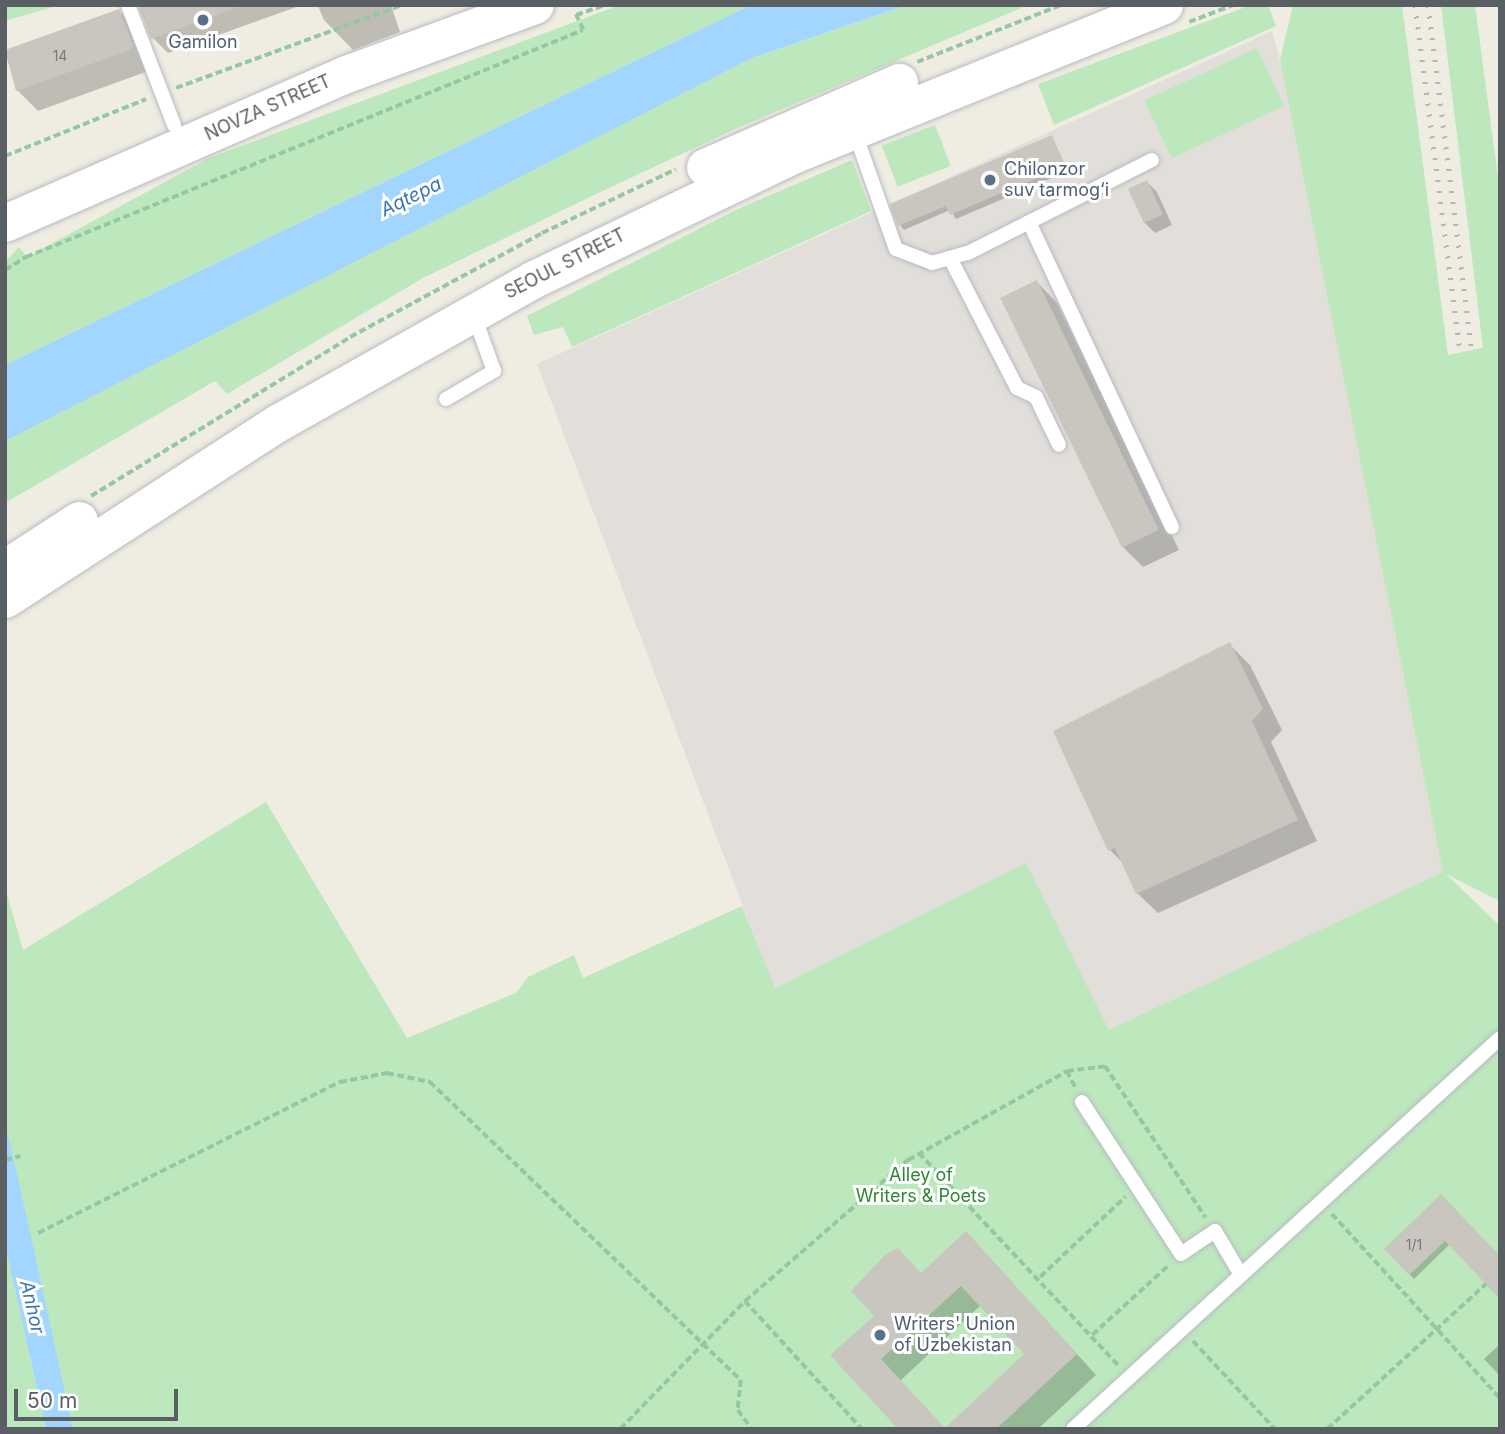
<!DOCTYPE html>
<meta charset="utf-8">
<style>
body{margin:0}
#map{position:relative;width:1505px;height:1434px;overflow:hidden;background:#efece2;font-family:Inter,sans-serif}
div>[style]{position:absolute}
.industrial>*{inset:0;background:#e2dfda}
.green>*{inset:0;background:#bde8bd;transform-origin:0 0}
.water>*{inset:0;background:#a2d6ff}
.shadow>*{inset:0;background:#0003}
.building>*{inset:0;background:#c9c6bf;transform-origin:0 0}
.path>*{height:3.5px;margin-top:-1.75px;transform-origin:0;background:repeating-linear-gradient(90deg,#94c7a3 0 7px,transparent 0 10.5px)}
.roads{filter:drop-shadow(0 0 2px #b7bbc0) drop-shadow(0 0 2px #b7bbc0)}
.lane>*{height:14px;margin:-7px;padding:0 7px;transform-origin:7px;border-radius:7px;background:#fff}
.secondary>*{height:37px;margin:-18.5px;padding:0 18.5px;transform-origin:18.5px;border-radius:18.5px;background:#fff}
.rail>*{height:5px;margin-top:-2.5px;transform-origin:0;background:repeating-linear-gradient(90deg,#b4b5b5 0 2px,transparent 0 11px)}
.dots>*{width:19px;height:19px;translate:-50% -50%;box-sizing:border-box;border:4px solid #fff;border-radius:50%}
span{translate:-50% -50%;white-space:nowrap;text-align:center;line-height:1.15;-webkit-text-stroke:6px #fff;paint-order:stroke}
.number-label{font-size:14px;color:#76797b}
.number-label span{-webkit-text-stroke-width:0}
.service-label{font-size:18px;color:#4e5e75}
.left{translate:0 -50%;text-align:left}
.street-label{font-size:18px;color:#5a5f64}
.park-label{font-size:18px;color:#2e8733}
.water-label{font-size:19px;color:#3876b8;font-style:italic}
.frame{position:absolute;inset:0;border:7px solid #5a5f64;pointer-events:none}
.scale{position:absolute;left:14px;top:1389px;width:164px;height:32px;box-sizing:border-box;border:4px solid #5a5f64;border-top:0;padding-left:9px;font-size:21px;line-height:24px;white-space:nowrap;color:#5a5f64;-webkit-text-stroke:5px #fff;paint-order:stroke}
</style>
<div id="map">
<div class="industrial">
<i style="clip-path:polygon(1272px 31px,1293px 110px,1444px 872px,1109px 1031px,1026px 864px,774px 988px,537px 364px)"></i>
</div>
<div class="green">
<i style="clip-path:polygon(5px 5px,56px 5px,56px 6px,5px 21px)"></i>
<i style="clip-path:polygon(620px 5px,751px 5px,5px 365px,5px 262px,19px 247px,27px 257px,209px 158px)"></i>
<i style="clip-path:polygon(907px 5px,1028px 5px,735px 129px,594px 195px,423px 278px,227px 394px,215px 381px,5px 503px,5px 441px,53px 413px,752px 58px)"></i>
<i style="clip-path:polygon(1251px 5px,1268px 5px,1276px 26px,1054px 125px,1038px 84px)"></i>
<i style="clip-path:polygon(1293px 5px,1402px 5px,1448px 355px,1483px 348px,1441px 5px,1475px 5px,1500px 192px,1500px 901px,1446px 874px,1500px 926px,1500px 1429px,73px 1429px,5px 1121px,5px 887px,23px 950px,266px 802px,407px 1038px,516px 993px,528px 977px,574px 955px,583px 978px,742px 906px,775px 988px,1026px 863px,1109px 1030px,1443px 872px,1280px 60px)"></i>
<i style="left:1257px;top:48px;width:64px;height:124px;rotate:65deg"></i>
<i style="left:935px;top:125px;width:44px;height:57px;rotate:69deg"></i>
<i style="clip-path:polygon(852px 160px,871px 211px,572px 347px,563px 327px,534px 335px,527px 316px,740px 208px)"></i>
<i style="clip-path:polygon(5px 1245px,46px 1429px,5px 1429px)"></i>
</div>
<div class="water">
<i style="clip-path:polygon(751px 5px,907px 5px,752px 58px,5px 441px,5px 365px)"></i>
<i style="clip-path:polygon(5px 1121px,29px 1227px,73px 1429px,46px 1429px,5px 1245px)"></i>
</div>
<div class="shadow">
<i style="clip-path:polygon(140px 5px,302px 5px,168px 53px,153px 38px)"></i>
<i style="clip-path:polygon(391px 5px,400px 32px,353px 50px,324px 20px,318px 6px)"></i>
<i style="clip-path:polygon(119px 11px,139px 31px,151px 70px,38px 111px,17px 90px,5px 52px)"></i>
<i style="clip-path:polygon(1052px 137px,1068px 171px,956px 219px,950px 210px,904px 230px,900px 225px)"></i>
<i style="clip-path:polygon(1147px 182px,1157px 192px,1172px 225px,1155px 233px,1145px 223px)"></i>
<i style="clip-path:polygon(1037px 282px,1057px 303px,1179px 550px,1143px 567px,1123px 547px)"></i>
<i style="clip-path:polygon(1229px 644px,1250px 665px,1282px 730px,1271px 742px,1317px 841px,1158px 913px,1137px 893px,1124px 864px,1110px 850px)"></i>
<i style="clip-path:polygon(1441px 1197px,1450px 1244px,1414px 1279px,1386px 1249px)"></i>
<i style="clip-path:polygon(986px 1254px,1096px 1375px,1038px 1429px,946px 1429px,1026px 1354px,981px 1305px,900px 1381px,833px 1355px,922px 1274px)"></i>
<i style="clip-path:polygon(1500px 1344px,1500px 1376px,1484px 1359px)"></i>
</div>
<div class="building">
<i style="clip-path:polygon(138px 5px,238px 5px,238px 7px,151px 39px)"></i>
<i style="clip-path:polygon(119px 9px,133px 45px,130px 50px,16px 91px,5px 50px)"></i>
<i style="clip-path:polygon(1052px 135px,1065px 166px,950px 215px,946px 206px,898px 226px,890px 204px)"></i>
<i style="left:1147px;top:180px;width:38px;height:21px;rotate:65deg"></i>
<i style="left:1037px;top:280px;width:278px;height:41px;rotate:64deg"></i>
<i style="clip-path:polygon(1230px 642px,1263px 709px,1252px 721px,1298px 820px,1136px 894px,1115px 848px,1108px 851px,1053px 731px)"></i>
<i style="clip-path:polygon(1441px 1194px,1500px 1256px,1500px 1299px,1445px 1241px,1409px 1275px,1384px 1249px)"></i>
<i style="clip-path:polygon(evenodd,966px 1231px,1077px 1354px,996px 1429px,898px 1429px,830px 1355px,874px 1316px,851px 1291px,885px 1255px,898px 1248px,921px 1273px,966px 1231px,961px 1286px,1024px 1354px,945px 1428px,881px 1359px,961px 1286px)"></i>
</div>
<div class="path">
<i style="left:1189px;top:22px;width:47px;rotate:-21.1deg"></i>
<i style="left:917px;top:62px;width:155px;rotate:-21.6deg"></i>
<i style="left:176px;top:88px;width:240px;rotate:-20.2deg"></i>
<i style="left:5px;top:156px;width:152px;rotate:-22deg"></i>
<i style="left:5px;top:270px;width:25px;rotate:-32deg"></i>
<i style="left:26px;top:257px;width:601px;rotate:-22.17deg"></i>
<i style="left:583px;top:30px;width:17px;rotate:-115deg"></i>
<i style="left:576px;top:15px;width:31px;rotate:-19deg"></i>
<i style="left:91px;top:496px;width:304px;rotate:-31.5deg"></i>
<i style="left:350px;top:337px;width:218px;rotate:-28.4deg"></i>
<i style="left:542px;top:233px;width:148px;rotate:-25.5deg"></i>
<i style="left:1067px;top:1071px;width:18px;rotate:63deg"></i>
<i style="left:919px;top:1153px;width:292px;rotate:46.8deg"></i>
<i style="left:5px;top:1160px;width:16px;rotate:-15deg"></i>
<i style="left:1332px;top:1214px;width:249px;rotate:47.6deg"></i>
<i style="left:38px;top:1233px;width:338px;rotate:-26.6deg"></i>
<i style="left:340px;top:1082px;width:48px;rotate:-10.8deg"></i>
<i style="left:387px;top:1073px;width:44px;rotate:11.8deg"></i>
<i style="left:430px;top:1082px;width:431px;rotate:43.8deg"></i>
<i style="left:741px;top:1380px;width:30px;rotate:96deg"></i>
<i style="left:738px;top:1410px;width:24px;rotate:54deg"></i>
<i style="left:1040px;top:1277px;width:117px;rotate:-43.3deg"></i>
<i style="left:745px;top:1301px;width:173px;rotate:47.6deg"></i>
<i style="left:1092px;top:1335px;width:104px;rotate:-42.3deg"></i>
<i style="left:1193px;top:1341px;width:120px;rotate:47deg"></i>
<i style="left:620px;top:1429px;width:179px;rotate:-45.7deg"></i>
<i style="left:745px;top:1301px;width:216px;rotate:-40.9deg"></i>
<i style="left:908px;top:1160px;width:182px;rotate:-29.2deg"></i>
<i style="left:1067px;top:1071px;width:38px;rotate:-7deg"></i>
<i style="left:1105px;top:1066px;width:182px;rotate:56.4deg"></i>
<i style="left:1327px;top:1429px;width:215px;rotate:-42.4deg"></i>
</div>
<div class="roads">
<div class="lane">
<i style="left:128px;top:5px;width:129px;rotate:69deg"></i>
<i style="left:854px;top:130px;width:126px;rotate:70.6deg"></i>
<i style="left:896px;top:249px;width:39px;rotate:21deg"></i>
<i style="left:932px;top:263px;width:37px;rotate:-16deg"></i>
<i style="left:968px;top:253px;width:206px;rotate:-26.8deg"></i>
<i style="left:1029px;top:222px;width:337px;rotate:64.9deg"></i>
<i style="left:950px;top:258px;width:146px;rotate:62.7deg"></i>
<i style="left:1017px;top:388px;width:21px;rotate:25deg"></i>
<i style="left:1036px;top:397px;width:53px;rotate:64.4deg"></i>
<i style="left:446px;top:399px;width:56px;rotate:-30.3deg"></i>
<i style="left:494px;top:371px;width:62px;rotate:-109.9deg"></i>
<i style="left:1082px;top:1102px;width:181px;rotate:56.9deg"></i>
<i style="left:1181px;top:1254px;width:41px;rotate:-34.1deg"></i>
<i style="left:1215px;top:1231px;width:51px;rotate:59.4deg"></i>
<i style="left:1073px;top:1429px;width:579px;rotate:-42.48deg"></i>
</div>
<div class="secondary">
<i style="left:705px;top:167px;width:212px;rotate:-23.7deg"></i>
<i style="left:5px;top:223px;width:372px;rotate:-23.6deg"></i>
<i style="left:346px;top:74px;width:201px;rotate:-20.1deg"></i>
<i style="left:5px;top:568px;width:88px;rotate:-33deg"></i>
<i style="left:5px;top:599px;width:326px;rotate:-32.9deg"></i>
<i style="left:279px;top:422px;width:292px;rotate:-29.3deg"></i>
<i style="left:534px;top:279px;width:289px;rotate:-25.6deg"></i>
<i style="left:795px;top:154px;width:398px;rotate:-22deg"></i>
</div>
</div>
<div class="rail">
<i style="left:1415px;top:5px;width:351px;rotate:82.6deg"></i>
<i style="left:1428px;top:5px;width:349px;rotate:82.8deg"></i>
</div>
<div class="dots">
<i style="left:203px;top:20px;background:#5c6f8a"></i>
<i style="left:990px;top:180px;background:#5c6f8a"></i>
<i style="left:880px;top:1335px;background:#5c6f8a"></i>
</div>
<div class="number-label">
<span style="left:60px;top:56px">14</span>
<span style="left:1414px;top:1245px">1/1</span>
</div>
<div class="service-label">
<span style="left:203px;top:42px">Gamilon</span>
<span class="left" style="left:1004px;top:180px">Chilonzor<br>suv tarmog‘i</span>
<span class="left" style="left:894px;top:1335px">Writers' Union<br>of Uzbekistan</span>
</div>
<div class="street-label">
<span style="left:268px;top:108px;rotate:-24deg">NOVZA STREET</span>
<span style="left:565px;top:264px;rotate:-27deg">SEOUL STREET</span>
</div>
<div class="park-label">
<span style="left:921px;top:1186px">Alley of<br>Writers &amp; Poets</span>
</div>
<div class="water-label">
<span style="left:411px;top:197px;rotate:-26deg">Aqtepa</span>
<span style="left:32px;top:1307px;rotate:77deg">Anhor</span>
</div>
<div class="frame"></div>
<div class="scale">50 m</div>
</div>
